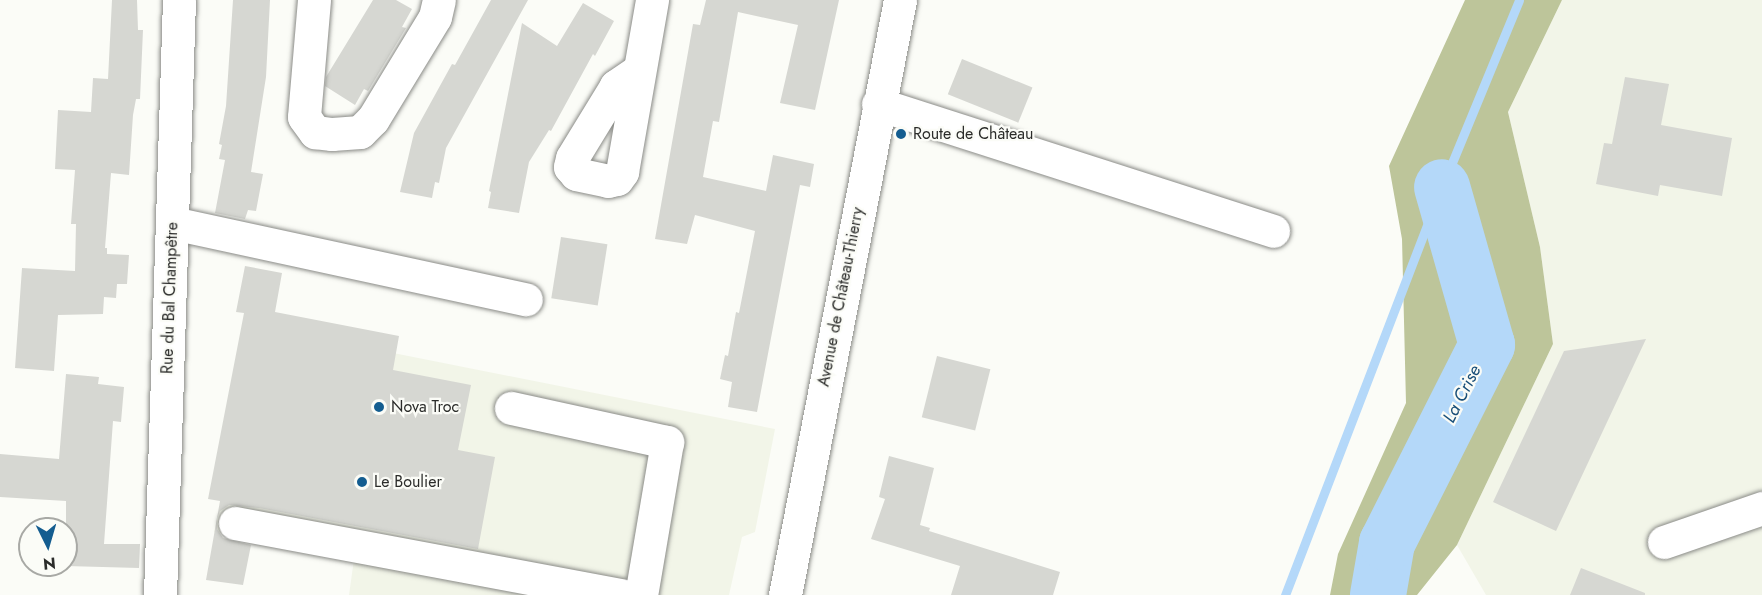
<!DOCTYPE html>
<meta charset="utf-8">
<style>
body{margin:0}
#map{position:relative;width:1762px;height:595px;overflow:hidden;background:#fbfcf7;font-family:Jost,sans-serif}
div>[style]{position:absolute}
.built>*{inset:0;background:#f2f5e8}
.forest>*{inset:0;background:#bdc59a}
.stream>*{height:9px;margin:-4.5px;padding:0 4.5px;transform-origin:4.5px;border-radius:4.5px;background:#b4d8f9}
.river>*{height:56px;margin:-28px;padding:0 28px;transform-origin:28px;border-radius:28px;background:#b4d8f9}
.building>*{inset:0;background:#d6d7d2;transform-origin:0 0}
.roads{filter:drop-shadow(0 0 2px #8a8b87) drop-shadow(0 0 2px #8a8b87)}
.minor>*{height:33px;margin:-16.5px;padding:0 16.5px;transform-origin:16.5px;border-radius:16.5px;background:#fff}
.major>*{height:33px;margin:-16.5px;padding:0 16.5px;transform-origin:16.5px;border-radius:16.5px;background:#fff}
.dots>*{width:16px;height:16px;translate:-50% -50%;box-sizing:border-box;border:3px solid #fbfcf7;border-radius:50%}
span{translate:-50% -50%;white-space:nowrap;text-align:center;line-height:1.15;-webkit-text-stroke:4.5px #fbfcf7;paint-order:stroke}
.poi-label{font-size:16px;color:#2b2c2a}
.left{translate:0 -50%;text-align:left}
.street-label{font-size:16px;color:#2b2c2a}
.water-label{font-size:18px;color:#194f79;font-style:italic}
.north{position:absolute;left:18px;top:517px;width:60px;height:60px;box-sizing:border-box;background:#fbfcf7;border:2px solid #a8a9a5;border-radius:50%;rotate:175deg;font-size:16px;font-weight:700;line-height:24px;text-align:center;color:#2b2c2a}
.north::after{content:'';display:block;margin:auto;width:21px;height:27px;background:#145d90;clip-path:polygon(50% 0,100% 100%,50% 72%,0 100%)}
</style>
<div id="map">
<div class="built">
<i style="clip-path:polygon(1562px 0,1762px 0,1762px 595px,1486px 595px,1457px 545px,1553px 344px,1540px 247px,1508px 112px)"></i>
<i style="clip-path:polygon(353px 345px,775px 429px,755px 532px,742px 537px,729px 595px,349px 595px,354px 559px,214px 532px,222px 501px)"></i>
</div>
<div class="forest">
<i style="clip-path:polygon(1465px 0,1562px 0,1508px 112px,1540px 247px,1553px 344px,1457px 545px,1417px 595px,1330px 595px,1338px 554px,1406px 403px,1402px 239px,1389px 166px)"></i>
</div>
<div class="stream">
<i style="left:1285px;top:595px;width:437px;rotate:-69deg"></i>
<i style="left:1442px;top:187px;width:202px;rotate:-67.6deg"></i>
</div>
<div class="river">
<i style="left:1378px;top:595px;width:53px;rotate:-80.2deg"></i>
<i style="left:1387px;top:543px;width:222px;rotate:-63.2deg"></i>
<i style="left:1487px;top:345px;width:164px;rotate:-105.9deg"></i>
</div>
<div class="building">
<i style="clip-path:polygon(112px 0,137px 0,138px 30px,143px 30px,140px 99px,136px 99px,133px 115px,129px 175px,111px 173px,105px 248px,107px 248px,107px 254px,129px 255px,127px 284px,117px 284px,116px 298px,104px 297px,103px 314px,58px 315px,54px 371px,15px 368px,22px 268px,75px 271px,76px 224px,71px 224px,75px 170px,55px 169px,58px 110px,91px 112px,93px 78px,108px 79px)"></i>
<i style="clip-path:polygon(233px 0,270px 0,266px 77px,251px 172px,263px 174px,256px 211px,248px 210px,245px 219px,215px 213px,225px 160px,219px 159px,222px 145px,219px 144px,226px 106px)"></i>
<i style="clip-path:polygon(373px 0,396px 0,412px 9px,402px 27px,406px 28px,368px 91px,364px 89px,355px 105px,325px 86px,326px 77px)"></i>
<i style="clip-path:polygon(491px 0,528px 0,446px 148px,439px 183px,435px 182px,432px 198px,400px 192px,414px 133px,452px 64px,455px 65px)"></i>
<i style="clip-path:polygon(706px 0,839px 0,815px 110px,780px 103px,798px 25px,738px 12px,719px 122px,713px 121px,703px 177px,766px 191px,773px 155px,814px 164px,810px 187px,800px 185px,757px 412px,728px 407px,732px 382px,720px 379px,725px 355px,728px 356px,736px 312px,739px 313px,755px 231px,695px 215px,687px 244px,655px 239px,693px 24px,700px 25px)"></i>
<i style="clip-path:polygon(583px 3px,614px 21px,595px 56px,593px 54px,551px 131px,549px 130px,529px 162px,519px 213px,488px 208px,491px 192px,489px 191px,522px 23px,557px 46px)"></i>
<i style="left:962px;top:59px;width:76px;height:38px;rotate:22deg"></i>
<i style="clip-path:polygon(1625px 77px,1669px 84px,1661px 125px,1732px 138px,1722px 196px,1660px 185px,1658px 196px,1596px 184px,1604px 143px,1612px 144px)"></i>
<i style="left:561px;top:237px;width:47px;height:62px;rotate:9deg"></i>
<i style="clip-path:polygon(245px 266px,282px 273px,275px 312px,399px 336px,393px 370px,471px 385px,458px 450px,495px 457px,478px 549px,259px 508px,229px 505px,220px 511px,217px 519px,217px 529px,223px 538px,251px 545px,243px 585px,206px 580px,220px 501px,208px 499px,244px 313px,236px 312px)"></i>
<i style="clip-path:polygon(1646px 339px,1556px 531px,1493px 502px,1564px 351px)"></i>
<i style="left:937px;top:356px;width:55px;height:63px;rotate:14deg"></i>
<i style="clip-path:polygon(66px 374px,99px 377px,98px 384px,124px 387px,121px 422px,113px 421px,104px 544px,140px 544px,139px 568px,66px 566px,66px 501px,0 497px,0 454px,59px 459px)"></i>
<i style="clip-path:polygon(889px 456px,934px 468px,920px 525px,930px 528px,929px 531px,1060px 572px,1053px 595px,951px 595px,960px 566px,871px 539px,885px 499px,879px 497px)"></i>
<i style="clip-path:polygon(1581px 568px,1645px 593px,1645px 595px,1570px 595px)"></i>
</div>
<div class="roads">
<div class="minor">
<i style="left:314px;top:0;width:117px;rotate:94.9deg"></i>
<i style="left:304px;top:117px;width:19px;rotate:54deg"></i>
<i style="left:315px;top:132px;width:17px;rotate:7deg"></i>
<i style="left:332px;top:134px;width:28px;rotate:-4deg"></i>
<i style="left:360px;top:132px;width:18px;rotate:-45deg"></i>
<i style="left:373px;top:119px;width:119px;rotate:-58.7deg"></i>
<i style="left:435px;top:17px;width:17px;rotate:-77deg"></i>
<i style="left:638px;top:71px;width:27px;rotate:146deg"></i>
<i style="left:616px;top:86px;width:84px;rotate:121.4deg"></i>
<i style="left:572px;top:158px;width:9px;rotate:103deg"></i>
<i style="left:570px;top:167px;width:9px;rotate:49deg"></i>
<i style="left:576px;top:174px;width:33px;rotate:12deg"></i>
<i style="left:608px;top:181px;width:9px;rotate:-13deg"></i>
<i style="left:617px;top:179px;width:9px;rotate:-54deg"></i>
<i style="left:622px;top:172px;width:175px;rotate:-80.1deg"></i>
<i style="left:878px;top:104px;width:415px;rotate:17.8deg"></i>
<i style="left:173px;top:223px;width:361px;rotate:12.2deg"></i>
<i style="left:511px;top:408px;width:160px;rotate:12.3deg"></i>
<i style="left:667px;top:442px;width:155px;rotate:99.6deg"></i>
<i style="left:235px;top:523px;width:393px;rotate:10.6deg"></i>
<i style="left:1664px;top:542px;width:104px;rotate:-19.1deg"></i>
<i style="left:160px;top:595px;width:595px;rotate:-88.17deg"></i>
</div>
<div class="major">
<i style="left:785px;top:595px;width:606px;rotate:-79.06deg"></i>
</div>
</div>
<div class="dots">
<i style="left:901px;top:134px;background:#145d90"></i>
<i style="left:379px;top:407px;background:#145d90"></i>
<i style="left:362px;top:482px;background:#145d90"></i>
</div>
<div class="poi-label">
<span class="left" style="left:913px;top:134px">Route de Château</span>
<span class="left" style="left:391px;top:407px">Nova Troc</span>
<span class="left" style="left:374px;top:482px">Le Boulier</span>
</div>
<div class="street-label">
<span style="left:841px;top:297px;rotate:-79deg">Avenue de Château-Thierry</span>
<span style="left:170px;top:298px;rotate:-88deg">Rue du Bal Champêtre</span>
</div>
<div class="water-label">
<span style="left:1462px;top:394px;rotate:-63deg">La Crise</span>
</div>
<div class="north">N</div>
</div>
